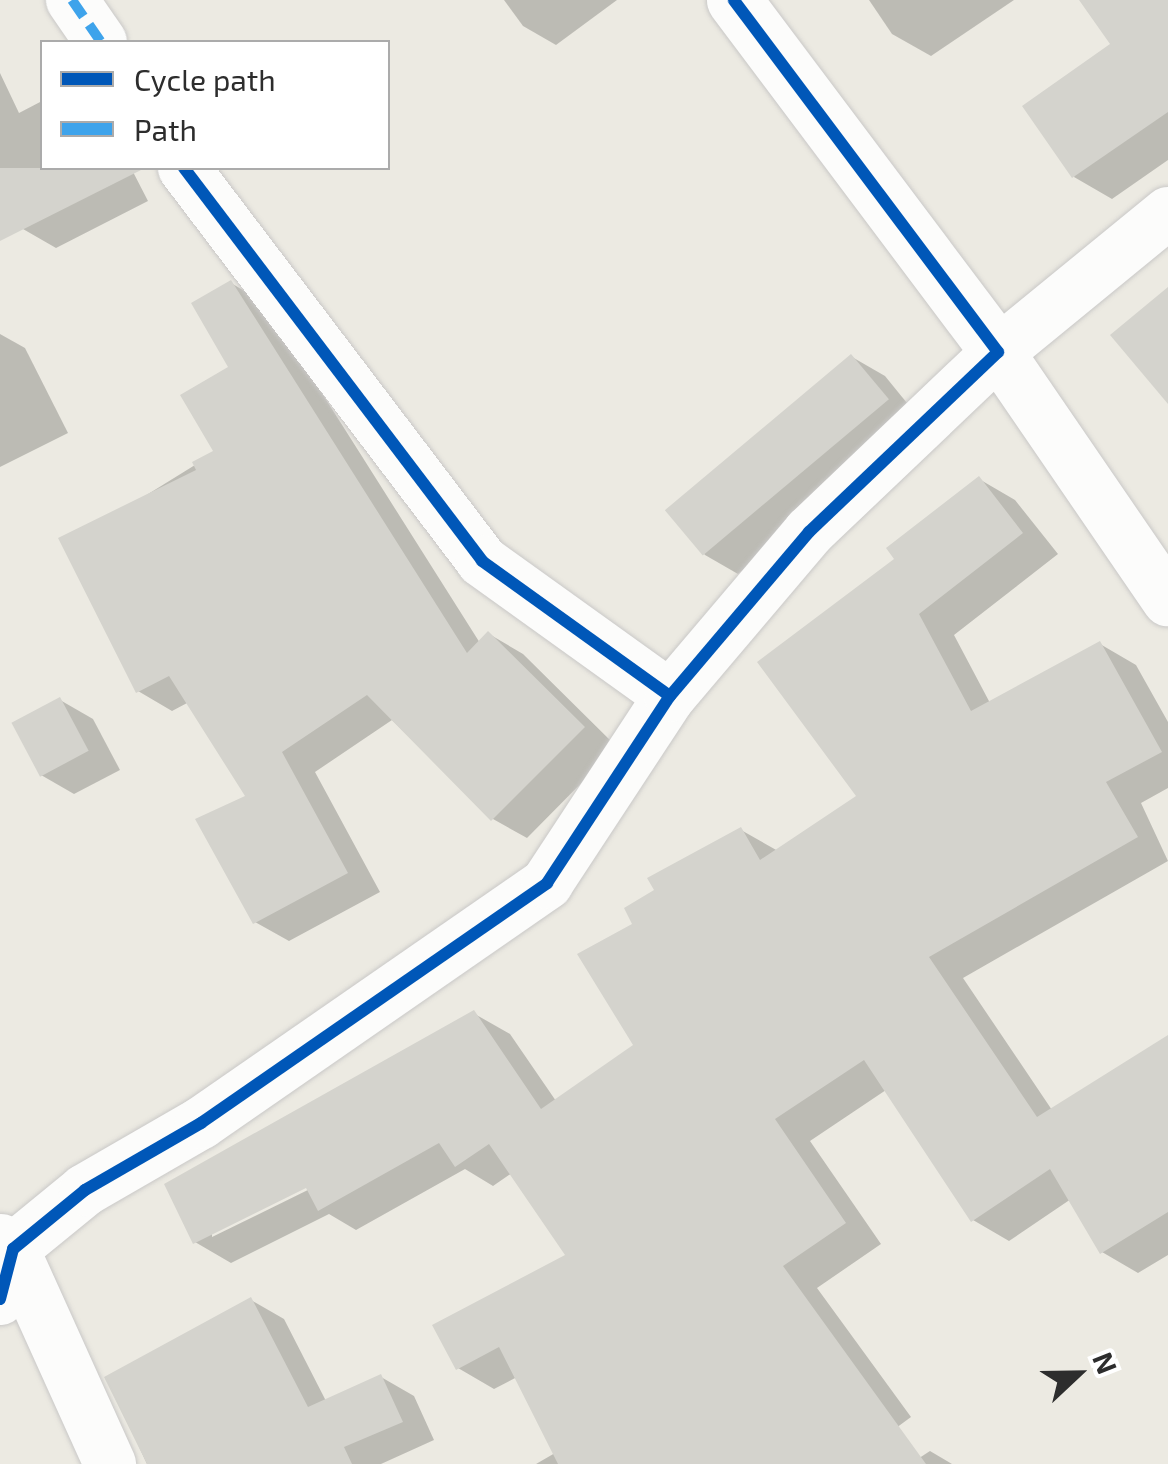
<!DOCTYPE html>
<style>
body{margin:0}
#map{position:relative;width:1168px;height:1464px;overflow:hidden;background:#eceae2;font-family:"Exo 2",sans-serif}
div>[style]{position:absolute}
.shadow>*{inset:0;background:#0003}
.building>*{inset:0;background:#d4d3cd;transform-origin:0 0}
.roads{filter:drop-shadow(0 0 2px #c9c8c7) drop-shadow(0 0 2px #c9c8c7)}
.street>*{height:52px;margin:-26px;padding:0 26px;transform-origin:26px;border-radius:26px;background:#fcfcfb}
.secondary>*{height:55px;margin:-27.5px;padding:0 27.5px;transform-origin:27.5px;border-radius:27.5px;background:#fcfcfb}
.quiet>*{height:10px;margin-top:-5px;transform-origin:0;background:repeating-linear-gradient(90deg,#3ea3eb 0 20px,transparent 0 30px)}
.cycleway>*{height:12px;margin:-6px;padding:0 6px;transform-origin:6px;border-radius:6px;background:#0057b8}
span{translate:-50% -50%;white-space:nowrap;text-align:center;line-height:1.15;-webkit-text-stroke:10px #fff;paint-order:stroke}
.legend{position:absolute;left:40px;top:40px;width:350px;height:130px;box-sizing:border-box;background:#fff;border:2px solid #ababab;margin:0;padding:12px 18px;list-style:none;font-size:30px;color:#2d2d2d}
.legend li{display:flex;align-items:center;gap:20px;height:50px}
.legend b{width:50px;border:2px solid #ababab}
.north{position:absolute;left:1028px;top:1324px;width:100px;height:100px;-webkit-text-stroke:8px #fff;paint-order:stroke;rotate:68deg;font-size:28px;font-weight:700;line-height:40px;text-align:center;color:#2d2d2d}
.north::after{content:'';display:block;margin:auto;width:35px;height:45px;background:#2d2d2d;clip-path:polygon(50% 0,100% 100%,50% 72%,0 100%)}
</style>
<div id="map">
<div class="shadow">
<i style="clip-path:polygon(504px 0,617px 0,556px 45px,523px 26px)"></i>
<i style="clip-path:polygon(869px 0,1014px 0,931px 56px,892px 34px)"></i>
<i style="clip-path:polygon(1082px 0,1168px 0,1168px 160px,1112px 199px,1074px 177px,1114px 44px)"></i>
<i style="clip-path:polygon(0 73px,19px 113px,42px 101px,42px 168px,131px 168px,148px 201px,56px 248px,23px 229px,0 183px)"></i>
<i style="clip-path:polygon(231px 283px,265px 303px,480px 643px,489px 634px,523px 654px,617px 747px,527px 838px,493px 819px,392px 720px,315px 772px,380px 892px,289px 941px,255px 922px,248px 797px,189px 702px,172px 711px,138px 691px,132px 504px,216px 452px,231px 368px)"></i>
<i style="clip-path:polygon(0 334px,25px 348px,68px 433px,0 467px)"></i>
<i style="clip-path:polygon(852px 357px,885px 376px,920px 419px,738px 574px,705px 555px,669px 513px)"></i>
<i style="clip-path:polygon(evenodd,979px 479px,1015px 500px,1058px 554px,954px 635px,990px 703px,1100px 644px,1136px 665px,1168px 722px,1168px 788px,1141px 803px,1168px 861px,963px 978px,1052px 1110px,1168px 1038px,1168px 1255px,1138px 1273px,1102px 1252px,1071px 1199px,1009px 1241px,973px 1220px,886px 1090px,810px 1141px,881px 1244px,817px 1288px,911px 1417px,847px 1464px,536px 1464px,555px 1453px,517px 1377px,494px 1389px,458px 1368px,569px 1256px,512px 1173px,493px 1186px,465px 1169px,356px 1230px,329px 1214px,231px 1263px,195px 1242px,473px 1013px,510px 1034px,556px 1101px,636px 1046px,636px 925px,741px 830px,778px 851px,860px 797px,898px 560px,979px 479px,316px 1180px,318px 1185px,212px 1237px,212px 1231px,316px 1180px)"></i>
<i style="clip-path:polygon(60px 700px,93px 719px,120px 770px,74px 794px,41px 775px)"></i>
<i style="clip-path:polygon(251px 1300px,284px 1319px,326px 1401px,381px 1377px,414px 1396px,434px 1440px,381px 1464px,147px 1464px,107px 1378px)"></i>
<i style="clip-path:polygon(930px 1451px,952px 1464px,910px 1464px)"></i>
</div>
<div class="building">
<i style="clip-path:polygon(1079px 0,1168px 0,1168px 112px,1072px 178px,1022px 106px,1110px 44px)"></i>
<i style="clip-path:polygon(0 168px,145px 168px,0 241px)"></i>
<i style="clip-path:polygon(231px 280px,467px 653px,488px 631px,585px 727px,491px 821px,367px 695px,282px 752px,348px 873px,253px 924px,195px 819px,245px 796px,169px 676px,136px 693px,58px 538px,196px 470px,192px 462px,213px 451px,180px 395px,228px 367px,191px 303px)"></i>
<i style="clip-path:polygon(1168px 287px,1168px 404px,1110px 335px)"></i>
<i style="left:851px;top:354px;width:59px;height:243px;rotate:50deg"></i>
<i style="clip-path:polygon(979px 476px,1023px 533px,919px 614px,971px 711px,1100px 641px,1162px 752px,1106px 782px,1138px 837px,929px 957px,1037px 1117px,1168px 1035px,1168px 1212px,1100px 1254px,1050px 1169px,971px 1222px,864px 1060px,775px 1119px,846px 1223px,783px 1266px,926px 1464px,558px 1464px,499px 1347px,456px 1370px,432px 1325px,565px 1255px,489px 1144px,455px 1167px,439px 1143px,318px 1211px,306px 1188px,193px 1244px,164px 1184px,474px 1010px,541px 1109px,633px 1045px,577px 954px,632px 924px,624px 908px,654px 890px,647px 878px,741px 827px,760px 860px,856px 796px,757px 662px,894px 559px,886px 548px)"></i>
<i style="left:60px;top:697px;width:61px;height:55px;rotate:62deg"></i>
<i style="clip-path:polygon(251px 1297px,308px 1407px,381px 1374px,403px 1422px,344px 1447px,352px 1464px,147px 1464px,104px 1377px)"></i>
</div>
<div class="roads">
<div class="street">
<i style="left:72px;top:0;width:51px;rotate:55.4deg"></i>
<i style="left:184px;top:168px;width:493px;rotate:52.8deg"></i>
<i style="left:482px;top:561px;width:231px;rotate:35.7deg"></i>
<i style="left:1168px;top:213px;width:220px;rotate:140.7deg"></i>
<i style="left:998px;top:352px;width:301px;rotate:55.6deg"></i>
<i style="left:1px;top:1240px;width:15px;rotate:37deg"></i>
<i style="left:13px;top:1249px;width:236px;rotate:65.7deg"></i>
<i style="left:0;top:1299px;width:52px;rotate:-75.4deg"></i>
<i style="left:13px;top:1249px;width:93px;rotate:-39.3deg"></i>
<i style="left:85px;top:1190px;width:134px;rotate:-30deg"></i>
<i style="left:201px;top:1123px;width:421px;rotate:-34.7deg"></i>
<i style="left:547px;top:883px;width:224px;rotate:-56.7deg"></i>
<i style="left:670px;top:696px;width:215px;rotate:-49.7deg"></i>
<i style="left:809px;top:532px;width:261px;rotate:-43.6deg"></i>
</div>
<div class="secondary">
<i style="left:734px;top:0;width:440px;rotate:53.1deg"></i>
</div>
</div>
<div class="quiet">
<i style="left:72px;top:0;width:51px;rotate:55.4deg"></i>
</div>
<div class="cycleway">
<i style="left:184px;top:168px;width:493px;rotate:52.8deg"></i>
<i style="left:482px;top:561px;width:231px;rotate:35.7deg"></i>
<i style="left:0;top:1299px;width:52px;rotate:-75.4deg"></i>
<i style="left:13px;top:1249px;width:93px;rotate:-39.3deg"></i>
<i style="left:85px;top:1190px;width:134px;rotate:-30deg"></i>
<i style="left:201px;top:1123px;width:421px;rotate:-34.7deg"></i>
<i style="left:547px;top:883px;width:224px;rotate:-56.7deg"></i>
<i style="left:670px;top:696px;width:215px;rotate:-49.7deg"></i>
<i style="left:809px;top:532px;width:261px;rotate:-43.6deg"></i>
<i style="left:998px;top:352px;width:440px;rotate:-126.9deg"></i>
</div>
<ul class="legend">
<li><b style="height:12px;background:#0057b8"></b>Cycle path</li>
<li><b style="height:12px;background:#3ea3eb"></b>Path</li>
</ul>
<div class="north">N</div>
</div>
